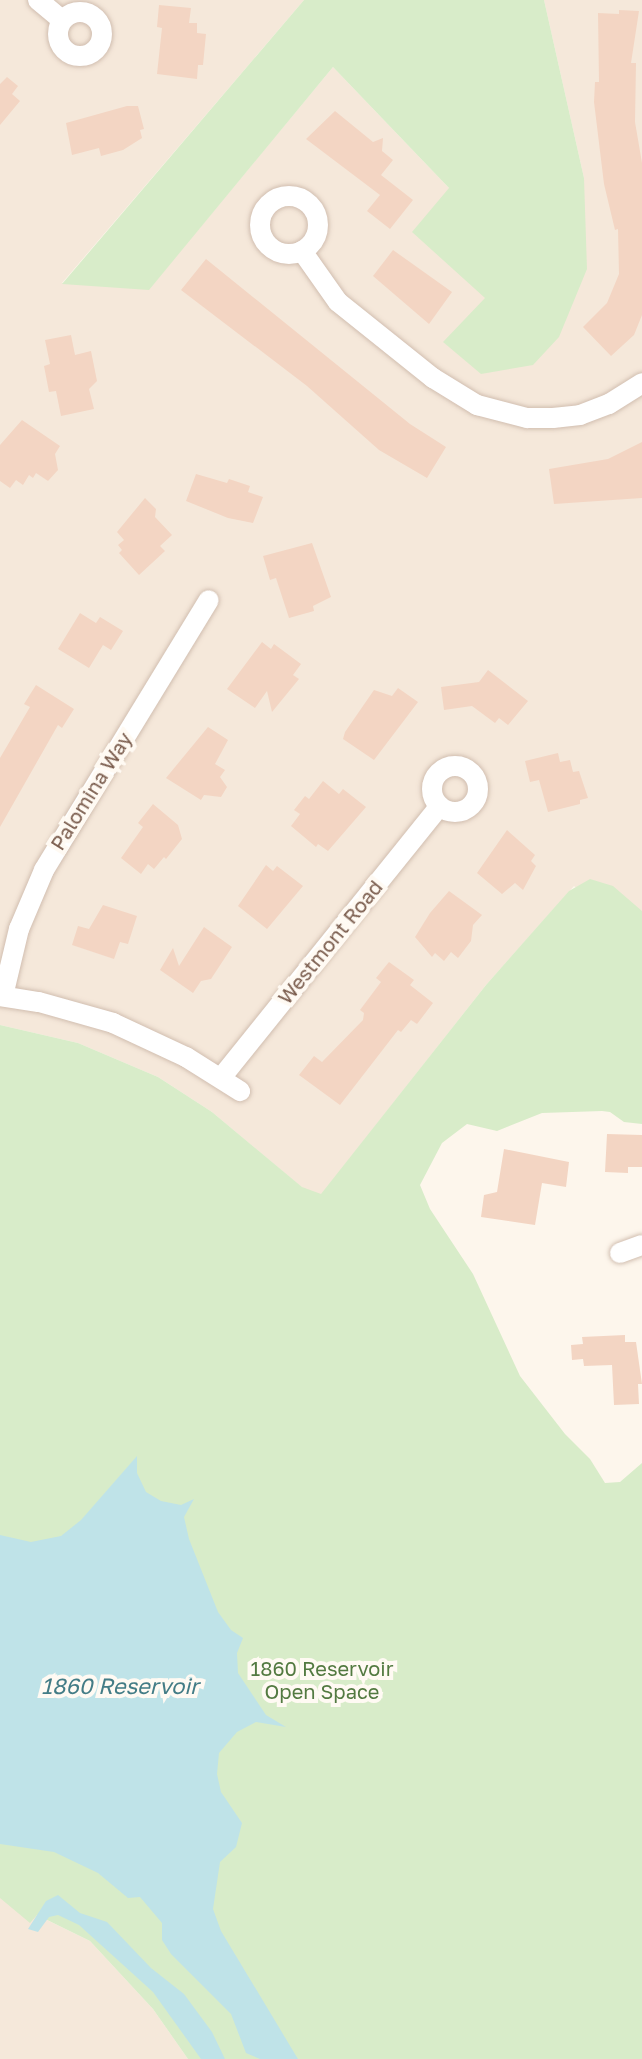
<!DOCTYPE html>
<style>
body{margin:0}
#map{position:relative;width:642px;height:2059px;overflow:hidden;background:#fdf6ec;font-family:"Golos Text",sans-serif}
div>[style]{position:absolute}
.residential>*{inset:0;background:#f5e8da}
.green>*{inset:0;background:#d8ecc9}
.water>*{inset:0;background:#bfe3e8}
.building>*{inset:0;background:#f3d5c3}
.roads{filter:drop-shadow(0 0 2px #d1beb0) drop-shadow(0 0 2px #d1beb0)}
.minor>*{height:20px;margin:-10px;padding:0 10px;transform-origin:10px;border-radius:10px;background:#fff}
.minor>.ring{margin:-10px;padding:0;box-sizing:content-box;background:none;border:20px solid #fff;border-radius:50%}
span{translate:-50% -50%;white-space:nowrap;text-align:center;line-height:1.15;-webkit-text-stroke:8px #fffaf3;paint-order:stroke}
.street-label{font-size:20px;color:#7a5c4d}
.park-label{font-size:20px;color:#537a41}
.water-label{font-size:22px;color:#437c86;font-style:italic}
</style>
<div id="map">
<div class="residential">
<i style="clip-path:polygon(0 0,304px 0,62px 283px,149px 289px,333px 67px,449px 188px,486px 298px,481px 374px,584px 178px,544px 0,642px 0,642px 948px,574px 886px,486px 985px,317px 1200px,212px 1112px,158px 1077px,78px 1043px,0 1025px)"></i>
<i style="clip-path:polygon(0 1897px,90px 1941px,153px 2009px,188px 2059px,0 2059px)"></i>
</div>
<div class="green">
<i style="clip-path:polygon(304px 0,544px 0,584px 178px,587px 269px,559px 337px,533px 365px,481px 374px,443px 342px,485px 298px,412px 232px,449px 188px,333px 67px,149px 290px,62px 284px)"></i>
<i style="clip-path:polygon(590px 879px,613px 886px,642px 911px,642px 1124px,624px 1122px,610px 1112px,602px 1111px,542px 1113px,497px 1131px,467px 1124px,442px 1143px,420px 1185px,430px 1209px,473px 1274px,520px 1376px,565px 1434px,590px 1459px,605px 1483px,620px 1482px,642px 1463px,642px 2059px,188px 2059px,153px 2009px,90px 1941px,37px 1915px,30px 1923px,0 1898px,0 1025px,78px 1043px,158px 1077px,212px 1112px,302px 1187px,321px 1194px,486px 985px,569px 891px)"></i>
</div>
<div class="water">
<i style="clip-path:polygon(137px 1456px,137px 1473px,146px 1492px,161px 1501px,181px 1505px,194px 1499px,184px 1517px,189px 1539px,218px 1612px,231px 1630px,243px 1638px,237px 1653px,238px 1673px,266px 1715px,286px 1727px,256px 1722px,237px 1732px,219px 1753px,217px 1774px,221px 1792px,242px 1823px,236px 1847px,220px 1862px,213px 1909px,221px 1931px,298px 2059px,260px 2059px,246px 2053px,231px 2014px,171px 1954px,162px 1940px,162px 1923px,140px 1897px,128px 1898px,98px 1873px,54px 1852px,0 1844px,0 1535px,31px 1542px,61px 1536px,81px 1520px)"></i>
<i style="clip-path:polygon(58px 1895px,80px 1913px,107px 1922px,151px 1968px,184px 1994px,212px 2032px,225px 2059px,201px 2059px,153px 1992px,79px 1925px,58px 1915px,49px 1917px,38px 1932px,28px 1929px,46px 1901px)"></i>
</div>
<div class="building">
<i style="clip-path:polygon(159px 5px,191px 8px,189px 23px,197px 23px,197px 33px,206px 34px,203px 65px,198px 65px,197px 79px,157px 74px,162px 28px,157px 27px)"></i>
<i style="clip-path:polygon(619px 10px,639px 11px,631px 63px,636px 63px,635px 122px,642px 163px,642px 315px,634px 335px,611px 356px,583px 327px,607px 303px,619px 274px,618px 229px,615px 230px,604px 184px,594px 102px,595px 82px,599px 82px,598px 13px,619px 14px)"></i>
<i style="clip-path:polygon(7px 77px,18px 86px,12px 94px,20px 101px,0 125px,0 84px)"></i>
<i style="clip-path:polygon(127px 106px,138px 106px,144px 129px,140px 130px,142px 138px,123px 150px,101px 156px,99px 148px,72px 155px,66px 123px)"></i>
<i style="clip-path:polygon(335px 111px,373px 142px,383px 138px,382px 151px,393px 160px,381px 175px,413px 200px,390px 229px,367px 211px,380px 195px,306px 139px)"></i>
<i style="clip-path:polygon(393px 250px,452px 292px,429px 324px,373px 276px)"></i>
<i style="clip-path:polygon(206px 259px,410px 424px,446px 447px,427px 478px,379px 450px,307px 386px,181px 290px)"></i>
<i style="clip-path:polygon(71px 335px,75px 355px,91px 351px,97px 381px,89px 389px,94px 409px,61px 416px,56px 391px,49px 392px,44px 366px,50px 364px,45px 340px)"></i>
<i style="clip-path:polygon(22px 420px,60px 446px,55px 454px,58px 470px,48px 481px,36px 473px,33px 478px,29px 475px,23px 485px,16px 480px,10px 488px,0 481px,0 445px)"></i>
<i style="clip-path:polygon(642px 442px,642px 498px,554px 504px,549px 469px,608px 459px)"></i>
<i style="clip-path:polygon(196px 474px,227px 483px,229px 479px,250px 486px,248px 492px,263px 497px,253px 523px,228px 518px,186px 501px)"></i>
<i style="clip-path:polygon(145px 498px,156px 509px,155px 517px,172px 535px,160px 546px,165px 551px,139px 575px,119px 553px,122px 550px,118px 545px,124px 540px,117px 532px)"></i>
<i style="clip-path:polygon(312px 543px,331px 597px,313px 606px,314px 611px,289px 618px,276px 578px,270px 580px,263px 556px)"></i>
<i style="clip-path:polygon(80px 613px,96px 623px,100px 617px,123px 631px,111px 650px,103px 645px,89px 668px,58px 649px)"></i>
<i style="clip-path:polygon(262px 642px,271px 649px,274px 644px,301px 664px,293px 675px,299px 679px,272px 712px,267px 691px,255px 708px,227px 689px)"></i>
<i style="clip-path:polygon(488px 670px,528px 701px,508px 725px,499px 718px,495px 723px,472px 706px,444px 710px,441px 687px,479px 682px)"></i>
<i style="clip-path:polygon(36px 685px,74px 709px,62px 728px,58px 725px,0 827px,0 758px,30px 707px,24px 704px)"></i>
<i style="clip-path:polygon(398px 688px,418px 702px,374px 760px,343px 739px,345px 732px,374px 690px,392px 696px)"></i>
<i style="clip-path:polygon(208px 727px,228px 740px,215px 764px,225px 770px,220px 777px,227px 787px,221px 797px,204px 795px,201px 800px,166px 778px)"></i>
<i style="clip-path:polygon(558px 753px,560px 762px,570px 760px,573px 772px,579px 771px,588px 798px,580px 800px,580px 804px,548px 812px,539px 780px,530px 782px,525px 761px)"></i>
<i style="clip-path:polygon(323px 781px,339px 794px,343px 789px,366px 807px,328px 851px,318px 844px,316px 847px,291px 826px,300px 814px,294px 810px,305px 796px,309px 799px)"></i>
<i style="clip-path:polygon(153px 804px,178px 825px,182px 839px,166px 859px,164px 857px,154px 869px,148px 864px,141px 874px,121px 858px,143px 827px,138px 823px)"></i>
<i style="clip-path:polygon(507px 830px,535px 855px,531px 861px,536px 866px,523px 890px,515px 883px,502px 894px,477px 873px)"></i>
<i style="clip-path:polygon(266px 865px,273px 871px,277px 866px,303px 886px,267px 929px,238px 906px)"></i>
<i style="clip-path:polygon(449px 891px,482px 915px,473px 925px,471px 941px,458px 958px,451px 952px,444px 961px,435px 953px,432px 957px,415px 937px,430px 913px)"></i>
<i style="clip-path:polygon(103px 905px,137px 916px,128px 944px,120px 942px,114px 959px,72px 945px,78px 926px,89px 929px)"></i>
<i style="clip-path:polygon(204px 927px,232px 947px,211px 979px,201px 981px,193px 993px,160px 970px,173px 948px,179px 966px)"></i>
<i style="clip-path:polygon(389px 962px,414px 980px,410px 985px,433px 1003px,417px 1024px,411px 1020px,401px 1032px,398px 1030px,340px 1105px,299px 1075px,314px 1056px,322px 1062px,363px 1020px,364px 1013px,360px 1010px,381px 982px,376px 978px)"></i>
<i style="clip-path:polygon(607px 1134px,642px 1135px,642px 1167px,628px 1167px,628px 1173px,605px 1172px)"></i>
<i style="clip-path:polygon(504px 1149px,569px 1162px,566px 1187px,542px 1183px,535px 1225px,481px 1217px,484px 1195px,497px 1192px)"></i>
<i style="clip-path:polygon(625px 1335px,625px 1342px,636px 1342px,642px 1384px,638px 1384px,639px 1404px,614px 1405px,612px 1365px,584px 1366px,583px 1359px,572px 1360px,571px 1345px,583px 1344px,582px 1337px)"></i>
</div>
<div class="roads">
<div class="minor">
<i style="left:38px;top:0;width:31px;rotate:40deg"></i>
<i class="ring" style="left:58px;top:12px;width:24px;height:24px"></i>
<i class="ring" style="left:260px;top:196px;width:38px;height:38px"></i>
<i style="left:302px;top:251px;width:62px;rotate:54.8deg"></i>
<i style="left:338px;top:302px;width:122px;rotate:38.7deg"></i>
<i style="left:433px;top:378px;width:52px;rotate:31.5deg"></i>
<i style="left:477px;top:405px;width:52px;rotate:14.6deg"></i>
<i style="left:527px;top:418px;width:26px"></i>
<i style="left:553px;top:418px;width:27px;rotate:-6deg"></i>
<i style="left:580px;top:415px;width:31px;rotate:-21deg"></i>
<i style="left:609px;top:404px;width:39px;rotate:-32deg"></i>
<i class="ring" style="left:432px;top:766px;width:26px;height:26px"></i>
<i style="left:0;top:996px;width:39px;rotate:9deg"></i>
<i style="left:39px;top:1002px;width:77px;rotate:15.8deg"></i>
<i style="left:113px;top:1023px;width:81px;rotate:25deg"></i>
<i style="left:186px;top:1057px;width:64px;rotate:32.2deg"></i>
<i style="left:3px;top:996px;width:69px;rotate:-76.6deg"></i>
<i style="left:19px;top:929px;width:64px;rotate:-67deg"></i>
<i style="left:44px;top:870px;width:316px;rotate:-58.6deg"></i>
<i style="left:221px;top:1078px;width:349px;rotate:-51.2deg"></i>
<i style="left:620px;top:1253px;width:23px;rotate:-20deg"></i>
</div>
</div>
<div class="street-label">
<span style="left:91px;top:791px;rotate:-58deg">Palomina Way</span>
<span style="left:330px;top:942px;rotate:-51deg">Westmont Road</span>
</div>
<div class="park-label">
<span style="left:322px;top:1680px">1860 Reservoir<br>Open Space</span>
</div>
<div class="water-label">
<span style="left:120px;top:1686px">1860 Reservoir</span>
</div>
</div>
